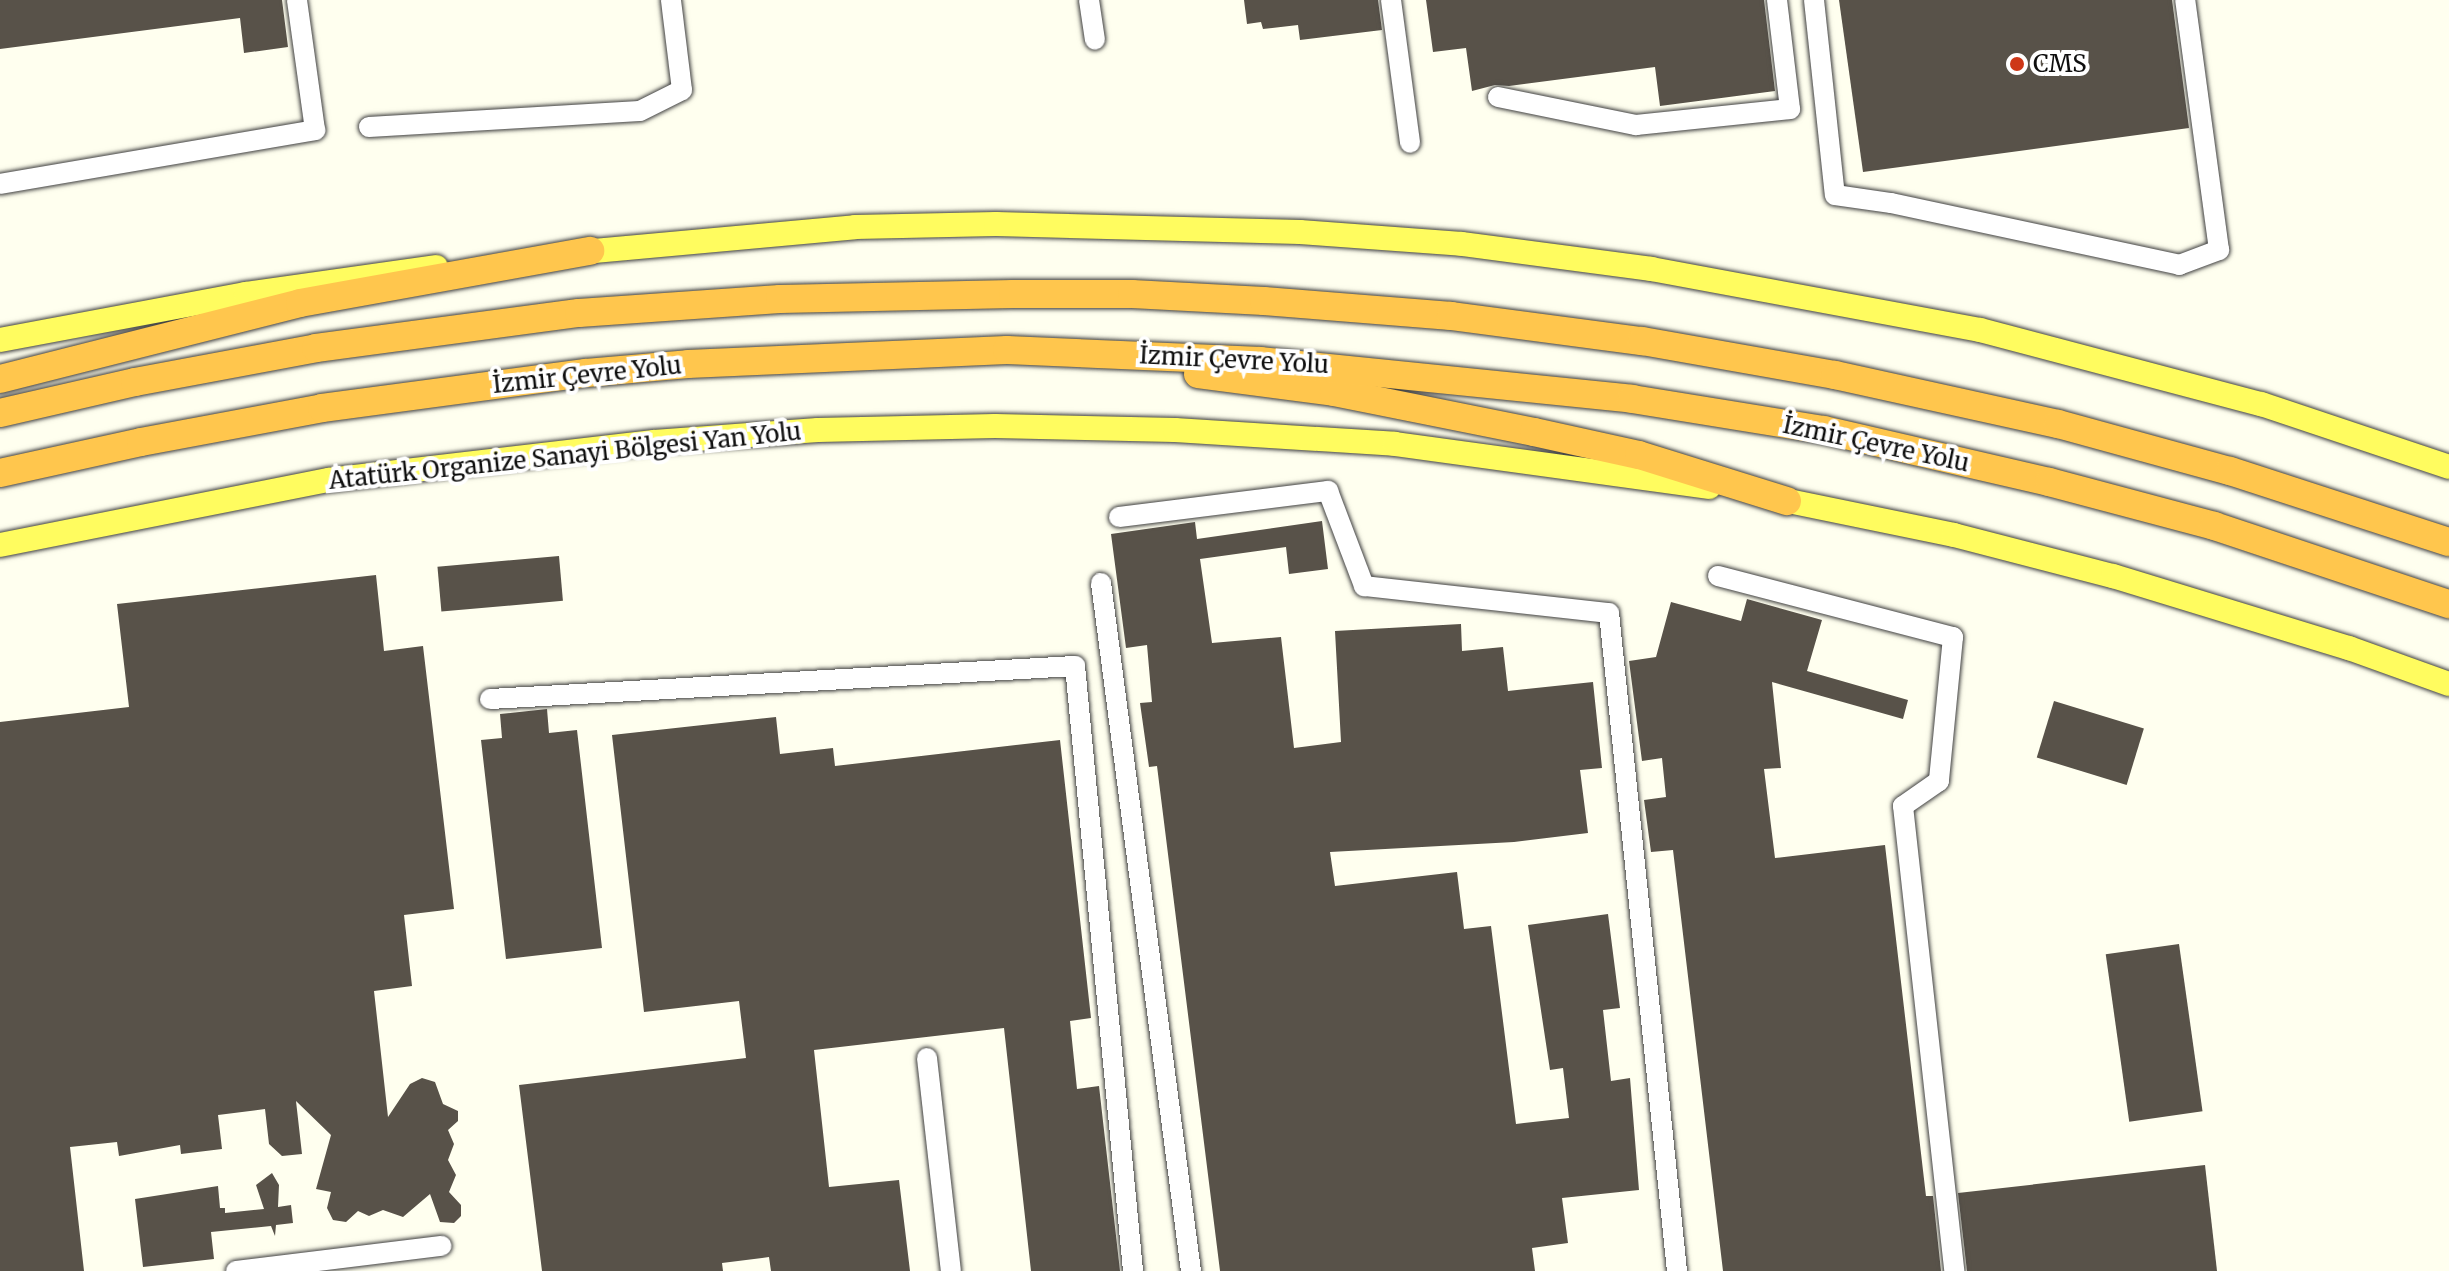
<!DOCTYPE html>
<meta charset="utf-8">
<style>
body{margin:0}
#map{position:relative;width:2449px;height:1271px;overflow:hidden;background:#ffffef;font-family:Merriweather,serif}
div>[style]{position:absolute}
.building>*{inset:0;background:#585249;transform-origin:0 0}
.roads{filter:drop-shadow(0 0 2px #414141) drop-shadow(0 0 2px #414141)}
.minor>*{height:20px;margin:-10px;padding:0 10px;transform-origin:10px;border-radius:10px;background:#fff}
.major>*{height:24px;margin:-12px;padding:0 12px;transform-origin:12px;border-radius:12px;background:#fffc5f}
.highway>*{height:28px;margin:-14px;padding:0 14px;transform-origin:14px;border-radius:14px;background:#ffc64d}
.dots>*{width:22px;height:22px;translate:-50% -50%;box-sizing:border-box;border:4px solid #fff;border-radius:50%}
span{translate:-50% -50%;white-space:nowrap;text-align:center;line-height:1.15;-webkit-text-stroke:8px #fff;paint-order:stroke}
.poi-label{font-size:24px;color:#0e0e0e}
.left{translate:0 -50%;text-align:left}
.street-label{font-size:24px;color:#0e0e0e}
</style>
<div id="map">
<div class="building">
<i style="clip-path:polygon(0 0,282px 0,288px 47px,244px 53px,240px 18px,0 49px)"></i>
<i style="clip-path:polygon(1244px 0,1378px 0,1382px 30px,1300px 40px,1298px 25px,1263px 29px,1261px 22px,1247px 24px)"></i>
<i style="clip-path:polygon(1426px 0,1764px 0,1775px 91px,1660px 106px,1655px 67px,1509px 86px,1495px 85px,1472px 91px,1466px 48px,1433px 52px)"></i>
<i style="clip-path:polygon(1839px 0,2172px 0,2189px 128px,1863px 172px)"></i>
<i style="clip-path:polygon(1322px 521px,1328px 569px,1289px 574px,1286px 547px,1200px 559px,1212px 643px,1281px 637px,1294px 748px,1341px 742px,1335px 631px,1461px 624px,1462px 651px,1503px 647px,1508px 691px,1593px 682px,1602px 768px,1580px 770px,1588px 833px,1514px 842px,1330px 852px,1335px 886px,1457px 872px,1464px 929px,1491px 926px,1516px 1124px,1569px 1118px,1563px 1068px,1550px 1070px,1528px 925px,1608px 914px,1620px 1008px,1603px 1010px,1611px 1081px,1630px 1078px,1639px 1190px,1562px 1198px,1568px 1243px,1532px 1248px,1535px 1271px,1220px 1271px,1157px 766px,1149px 767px,1140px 703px,1152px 702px,1147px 645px,1126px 648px,1111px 534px,1195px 522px,1197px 539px)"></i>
<i style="left:559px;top:556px;width:45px;height:122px;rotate:85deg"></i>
<i style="clip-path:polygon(376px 575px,384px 651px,423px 646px,454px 909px,404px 915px,412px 986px,374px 991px,388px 1117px,410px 1084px,422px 1078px,435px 1082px,443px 1104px,458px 1111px,458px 1121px,448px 1130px,454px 1144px,448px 1160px,456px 1175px,449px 1192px,461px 1205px,461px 1216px,454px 1223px,440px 1222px,430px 1194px,403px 1217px,383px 1210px,369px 1216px,358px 1211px,346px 1222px,333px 1220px,327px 1208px,331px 1192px,316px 1189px,331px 1135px,296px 1101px,302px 1154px,282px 1156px,269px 1144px,265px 1109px,218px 1115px,222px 1149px,181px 1154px,180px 1145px,119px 1156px,117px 1142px,70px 1147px,84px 1271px,0 1271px,0 722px,129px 707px,117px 604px)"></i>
<i style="clip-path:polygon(1747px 599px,1822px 620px,1807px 671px,1908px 700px,1903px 719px,1772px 682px,1781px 768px,1764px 769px,1775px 858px,1885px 845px,1926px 1196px,1933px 1196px,1941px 1271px,1723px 1271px,1673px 850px,1651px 852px,1644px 800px,1666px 797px,1662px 758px,1642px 761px,1629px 661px,1656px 657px,1671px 602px,1741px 621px)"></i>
<i style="left:2054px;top:701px;width:94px;height:59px;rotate:17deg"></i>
<i style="clip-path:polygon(547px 709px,549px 733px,577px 730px,602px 948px,506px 959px,481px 740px,502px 738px,500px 714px)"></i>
<i style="clip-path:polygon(776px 717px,780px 754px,833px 748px,835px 766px,1060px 740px,1091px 1018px,1070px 1021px,1077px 1089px,1099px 1086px,1120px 1271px,1031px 1271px,1004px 1028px,814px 1050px,829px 1187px,899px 1180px,910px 1271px,771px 1271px,769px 1257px,722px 1263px,723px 1271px,542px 1271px,519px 1085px,746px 1058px,739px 1001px,644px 1012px,612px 735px)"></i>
<i style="left:2179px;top:944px;width:169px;height:74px;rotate:82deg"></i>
<i style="clip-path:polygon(2205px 1165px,2217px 1271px,1967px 1271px,1958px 1193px)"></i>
<i style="clip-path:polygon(272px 1173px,279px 1185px,278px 1207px,291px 1205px,293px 1223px,276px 1225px,275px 1236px,271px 1226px,211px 1232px,214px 1259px,143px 1267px,135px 1199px,218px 1186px,220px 1208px,225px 1208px,225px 1213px,264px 1209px,256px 1185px)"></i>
</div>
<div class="roads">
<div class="minor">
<i style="left:1089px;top:0;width:40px;rotate:81.5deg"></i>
<i style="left:1391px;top:0;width:144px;rotate:82.4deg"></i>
<i style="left:1814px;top:0;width:196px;rotate:83.9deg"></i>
<i style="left:1835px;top:195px;width:57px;rotate:8.1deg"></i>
<i style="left:1891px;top:203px;width:295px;rotate:12.1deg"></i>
<i style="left:2179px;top:265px;width:43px;rotate:-20.6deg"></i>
<i style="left:2219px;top:250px;width:252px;rotate:-97.7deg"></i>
<i style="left:1498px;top:97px;width:141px;rotate:11.5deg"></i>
<i style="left:1636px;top:125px;width:155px;rotate:-5.9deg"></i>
<i style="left:1790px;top:109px;width:110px;rotate:-96.8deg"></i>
<i style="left:369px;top:127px;width:271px;rotate:-3.4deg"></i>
<i style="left:640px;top:111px;width:47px;rotate:-26.6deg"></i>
<i style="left:682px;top:90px;width:91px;rotate:-97deg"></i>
<i style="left:0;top:184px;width:320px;rotate:-9.7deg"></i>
<i style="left:315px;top:130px;width:131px;rotate:-97.9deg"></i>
<i style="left:1119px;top:517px;width:211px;rotate:-7.1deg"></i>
<i style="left:1328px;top:491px;width:102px;rotate:69.2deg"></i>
<i style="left:1364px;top:586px;width:246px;rotate:6.3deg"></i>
<i style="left:1609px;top:613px;width:662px;rotate:84.1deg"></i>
<i style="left:1718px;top:576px;width:243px;rotate:14.6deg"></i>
<i style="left:1953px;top:637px;width:145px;rotate:95.6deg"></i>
<i style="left:1939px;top:781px;width:44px;rotate:145.2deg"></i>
<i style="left:1903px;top:806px;width:468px;rotate:83.7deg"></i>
<i style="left:1101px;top:583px;width:694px;rotate:82.55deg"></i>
<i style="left:490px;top:699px;width:586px;rotate:-3.23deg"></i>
<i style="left:1075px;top:666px;width:608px;rotate:84.52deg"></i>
<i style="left:927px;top:1058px;width:214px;rotate:83.6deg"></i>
<i style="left:236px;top:1271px;width:207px;rotate:-7deg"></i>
</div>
<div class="major">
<i style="left:572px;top:253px;width:284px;rotate:-5.2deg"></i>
<i style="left:855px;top:227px;width:141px;rotate:-1.2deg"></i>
<i style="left:996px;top:224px;width:304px;rotate:1.5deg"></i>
<i style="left:1300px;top:232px;width:162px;rotate:4.2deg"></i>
<i style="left:1462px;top:244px;width:191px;rotate:7.5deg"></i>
<i style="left:1651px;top:269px;width:335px;rotate:10.5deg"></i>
<i style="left:1980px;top:330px;width:291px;rotate:14.8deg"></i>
<i style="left:2261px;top:404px;width:198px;rotate:18.5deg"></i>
<i style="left:0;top:340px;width:250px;rotate:-10.6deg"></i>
<i style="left:246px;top:294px;width:192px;rotate:-8.1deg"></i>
<i style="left:1769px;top:497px;width:189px;rotate:11.6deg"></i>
<i style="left:1954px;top:535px;width:164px;rotate:14.5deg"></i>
<i style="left:2113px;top:576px;width:247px;rotate:17deg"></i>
<i style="left:2349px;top:648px;width:106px;rotate:19.8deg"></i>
<i style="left:0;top:545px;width:335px;rotate:-11.2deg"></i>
<i style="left:329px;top:480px;width:327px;rotate:-6.7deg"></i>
<i style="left:654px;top:442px;width:164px;rotate:-4.2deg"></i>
<i style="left:818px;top:430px;width:177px;rotate:-1.3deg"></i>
<i style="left:995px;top:426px;width:180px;rotate:1.3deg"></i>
<i style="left:1175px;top:430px;width:220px;rotate:3.6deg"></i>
<i style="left:1395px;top:444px;width:317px;rotate:7.8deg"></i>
</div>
<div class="highway">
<i style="left:1198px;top:374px;width:137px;rotate:7.5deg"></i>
<i style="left:1334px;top:392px;width:204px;rotate:11.3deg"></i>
<i style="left:1534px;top:432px;width:107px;rotate:12.4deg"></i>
<i style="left:1639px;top:455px;width:155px;rotate:17.3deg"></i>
<i style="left:0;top:379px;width:309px;rotate:-14.2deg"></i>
<i style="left:300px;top:303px;width:295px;rotate:-10.2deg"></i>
<i style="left:0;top:413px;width:139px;rotate:-12.9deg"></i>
<i style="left:135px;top:382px;width:184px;rotate:-10.6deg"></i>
<i style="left:316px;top:348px;width:265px;rotate:-7.6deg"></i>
<i style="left:579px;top:313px;width:201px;rotate:-4deg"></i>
<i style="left:780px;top:299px;width:233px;rotate:-1.2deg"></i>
<i style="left:1013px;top:294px;width:119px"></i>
<i style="left:1132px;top:294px;width:132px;rotate:3deg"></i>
<i style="left:1264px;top:301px;width:188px;rotate:4.6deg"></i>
<i style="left:1451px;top:316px;width:193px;rotate:7.5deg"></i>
<i style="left:1642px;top:341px;width:196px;rotate:10deg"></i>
<i style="left:1835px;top:375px;width:228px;rotate:12.4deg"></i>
<i style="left:2058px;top:424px;width:178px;rotate:15.3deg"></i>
<i style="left:2230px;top:471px;width:230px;rotate:18deg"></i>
<i style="left:0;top:473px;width:144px;rotate:-12.4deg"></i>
<i style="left:141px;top:442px;width:184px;rotate:-10.6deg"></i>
<i style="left:322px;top:408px;width:266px;rotate:-7.6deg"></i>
<i style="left:586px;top:373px;width:102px;rotate:-5deg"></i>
<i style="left:688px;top:364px;width:319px;rotate:-2.5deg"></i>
<i style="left:1007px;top:350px;width:254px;rotate:2.5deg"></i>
<i style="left:1261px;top:361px;width:373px;rotate:5.8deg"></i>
<i style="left:1632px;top:399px;width:194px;rotate:9.2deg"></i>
<i style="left:1824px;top:430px;width:231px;rotate:13deg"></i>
<i style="left:2049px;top:482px;width:171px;rotate:14.9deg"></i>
<i style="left:2214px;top:526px;width:248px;rotate:18.4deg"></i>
</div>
</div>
<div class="dots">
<i style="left:2017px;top:64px;background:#ce3717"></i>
</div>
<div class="poi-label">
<span class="left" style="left:2033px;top:64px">CMS</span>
</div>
<div class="street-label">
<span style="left:1234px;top:360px;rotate:3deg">İzmir Çevre Yolu</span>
<span style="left:587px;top:375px;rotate:-6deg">İzmir Çevre Yolu</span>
<span style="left:1876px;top:444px;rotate:12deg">İzmir Çevre Yolu</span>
<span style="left:565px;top:456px;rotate:-6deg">Atatürk Organize Sanayi Bölgesi Yan Yolu</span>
</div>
</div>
